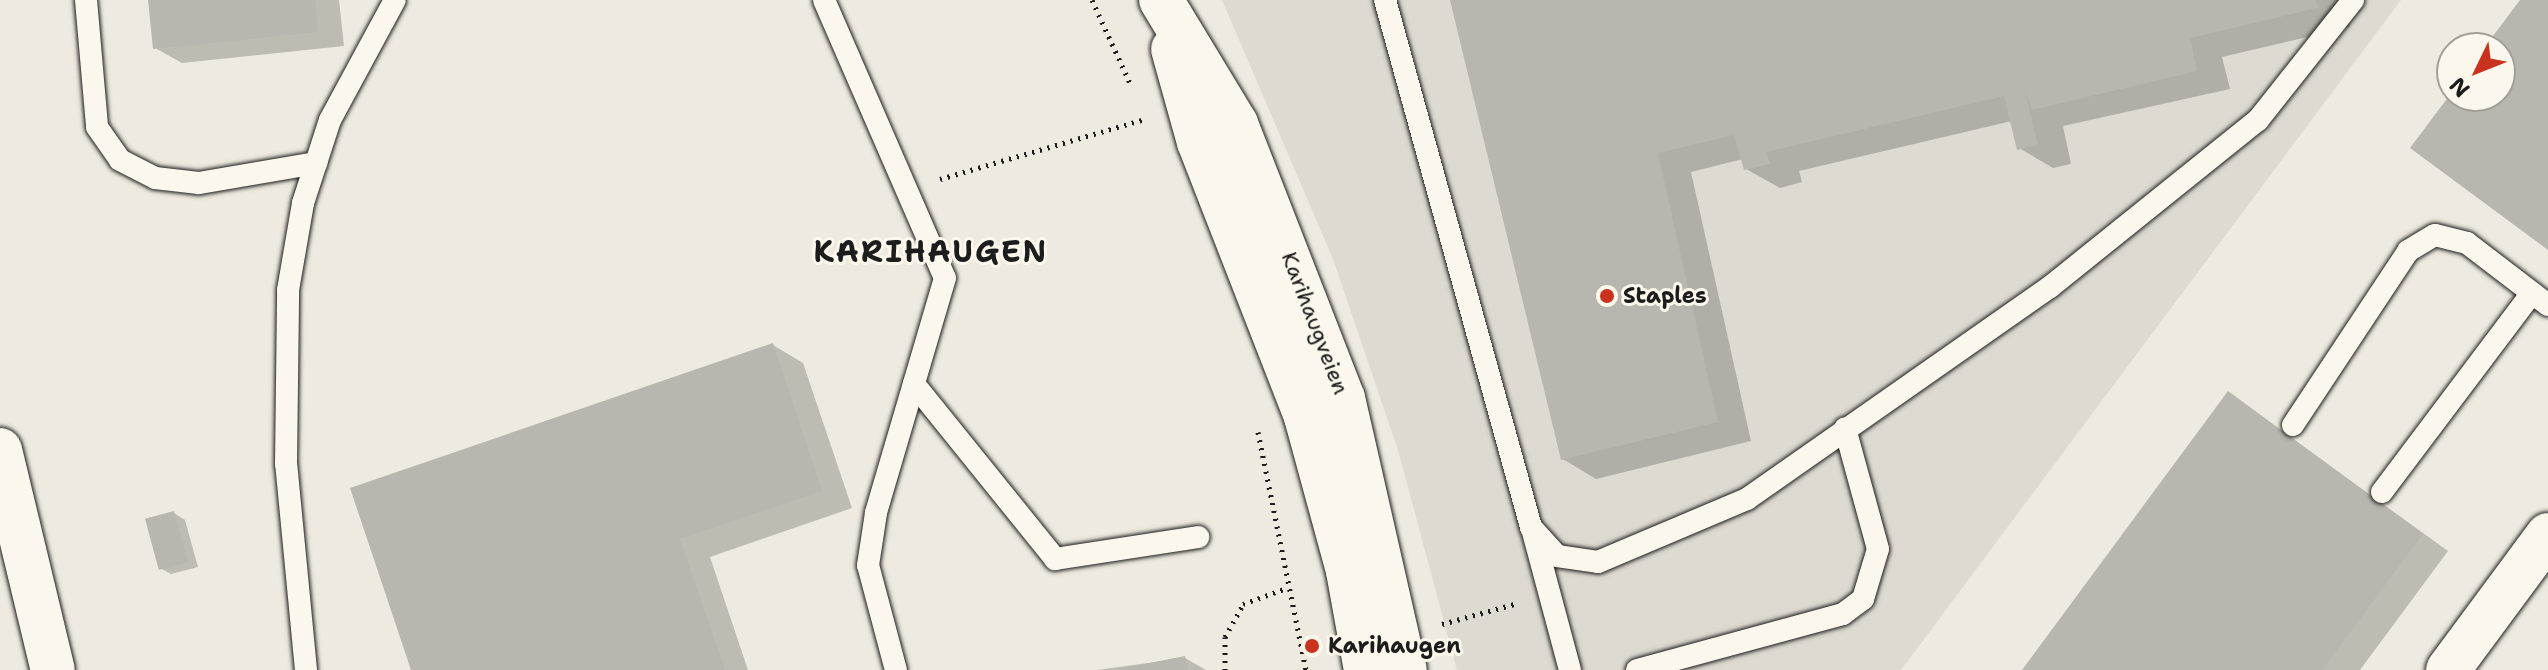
<!DOCTYPE html>
<style>
body{margin:0}
#map{position:relative;width:2548px;height:670px;overflow:hidden;background:#eeeadf;font-family:"Shantell Sans",sans-serif}
div>[style]{position:absolute}
.built>*{inset:0;background:#dedad1}
.shadow>*{inset:0;background:#0003}
.building>*{inset:0;background:#b9b6af;transform-origin:0 0}
.path>*{height:5px;margin-top:-2.5px;transform-origin:0;background:repeating-linear-gradient(90deg,#1c1c1c 0 2px,transparent 0 8px)}
.roads{filter:drop-shadow(0 0 2px #1c1c1c) drop-shadow(0 0 2px #1c1c1c)}
.lane>*{height:22px;margin:-11px;padding:0 11px;transform-origin:11px;border-radius:11px;background:#fbf7ec}
.street>*{height:44px;margin:-22px;padding:0 22px;transform-origin:22px;border-radius:22px;background:#fbf7ec}
.secondary>*{height:44px;margin:-22px;padding:0 22px;transform-origin:22px;border-radius:22px;background:#fbf7ec}
.highway>*{height:44px;margin:-22px;padding:0 22px;transform-origin:22px;border-radius:22px;background:#fbf7ec}
.dots>*{width:22px;height:22px;translate:-50% -50%;box-sizing:border-box;border:4px solid #fbf7ec;border-radius:50%}
span{translate:-50% -50%;white-space:nowrap;text-align:center;line-height:1.15;-webkit-text-stroke:6px #fbf7ec;paint-order:stroke}
.poi-label{font-size:22px;color:#1c1c1c;font-weight:700}
.left{translate:0 -50%;text-align:left}
.street-label{font-size:22px;color:#1c1c1c}
.district-label{font-size:30px;color:#1c1c1c;font-weight:700;letter-spacing:2px}
.north{position:absolute;left:2436px;top:32px;width:80px;height:80px;box-sizing:border-box;background:#fbf7ec;border:2px solid #a29f99;border-radius:50%;rotate:227deg;font-size:22px;font-weight:700;line-height:32px;text-align:center;color:#1c1c1c}
.north::after{content:'';display:block;margin:auto;width:28px;height:36px;background:#c8321e;clip-path:polygon(50% 0,100% 100%,50% 72%,0 100%)}
</style>
<div id="map">
<div class="built">
<i style="clip-path:polygon(1222px 0,2401px 0,1901px 670px,1457px 670px,1398px 450px,1333px 259px)"></i>
</div>
<div class="shadow">
<i style="clip-path:polygon(150px 0,339px 0,344px 46px,182px 63px,155px 48px)"></i>
<i style="clip-path:polygon(1454px 0,2344px 0,2350px 27px,2222px 57px,2230px 89px,2063px 126px,2071px 164px,2053px 168px,2019px 148px,2012px 121px,1799px 171px,1802px 182px,1780px 188px,1746px 169px,1743px 159px,1691px 172px,1751px 441px,1596px 479px,1563px 459px)"></i>
<i style="clip-path:polygon(773px 345px,803px 363px,852px 508px,710px 557px,748px 670px,413px 670px)"></i>
<i style="clip-path:polygon(2229px 393px,2448px 551px,2360px 670px,2024px 670px)"></i>
<i style="clip-path:polygon(174px 513px,185px 520px,198px 567px,171px 574px,160px 568px)"></i>
<i style="clip-path:polygon(1185px 658px,1206px 670px,1097px 670px)"></i>
</div>
<div class="building">
<i style="clip-path:polygon(148px 0,315px 0,318px 32px,153px 49px)"></i>
<i style="clip-path:polygon(1450px 0,2316px 0,2318px 8px,2190px 38px,2197px 71px,2032px 110px,2025px 91px,2038px 145px,2017px 150px,2004px 96px,1766px 152px,1770px 164px,1744px 170px,1734px 135px,1658px 153px,1718px 422px,1561px 460px)"></i>
<i style="clip-path:polygon(2520px 0,2548px 0,2548px 250px,2410px 148px,2452px 92px,2500px 96px,2500px 48px,2484px 48px)"></i>
<i style="clip-path:polygon(773px 343px,822px 491px,680px 539px,725px 670px,411px 670px,350px 488px)"></i>
<i style="clip-path:polygon(2228px 391px,2423px 534px,2322px 670px,2022px 670px)"></i>
<i style="left:174px;top:511px;width:53px;height:30px;rotate:75deg"></i>
<i style="clip-path:polygon(1185px 656px,1188px 670px,1119px 670px,1119px 669px)"></i>
</div>
<div class="path">
<i style="left:1092px;top:0;width:91px;rotate:65.4deg"></i>
<i style="left:940px;top:179px;width:214px;rotate:-16.3deg"></i>
<i style="left:1258px;top:432px;width:243px;rotate:78.6deg"></i>
<i style="left:1442px;top:624px;width:79px;rotate:-15.4deg"></i>
<i style="left:1225px;top:670px;width:33px;rotate:-90deg"></i>
<i style="left:1225px;top:637px;width:38px;rotate:-61deg"></i>
<i style="left:1243px;top:604px;width:47px;rotate:-20deg"></i>
</div>
<div class="roads">
<div class="lane">
<i style="left:86px;top:0;width:127px;rotate:85deg"></i>
<i style="left:97px;top:127px;width:40px;rotate:55.1deg"></i>
<i style="left:120px;top:160px;width:39px;rotate:27deg"></i>
<i style="left:155px;top:178px;width:44px;rotate:6.5deg"></i>
<i style="left:199px;top:183px;width:119px;rotate:-9.7deg"></i>
<i style="left:824px;top:0;width:303px;rotate:66.5deg"></i>
<i style="left:945px;top:278px;width:245px;rotate:106.4deg"></i>
<i style="left:876px;top:513px;width:53px;rotate:98.7deg"></i>
<i style="left:868px;top:565px;width:109px;rotate:75.1deg"></i>
<i style="left:1385px;top:0;width:547px;rotate:74.52deg"></i>
<i style="left:1531px;top:527px;width:39px;rotate:48deg"></i>
<i style="left:1557px;top:556px;width:41px;rotate:8.3deg"></i>
<i style="left:1598px;top:562px;width:162px;rotate:-22.9deg"></i>
<i style="left:1747px;top:499px;width:370px;rotate:-35deg"></i>
<i style="left:2050px;top:287px;width:267px;rotate:-38.8deg"></i>
<i style="left:2258px;top:120px;width:153px;rotate:-51.6deg"></i>
<i style="left:914px;top:384px;width:225px;rotate:51.1deg"></i>
<i style="left:1055px;top:559px;width:145px;rotate:-8.7deg"></i>
<i style="left:2293px;top:425px;width:209px;rotate:-56.5deg"></i>
<i style="left:2408px;top:251px;width:31px;rotate:-31deg"></i>
<i style="left:2435px;top:235px;width:33px;rotate:14deg"></i>
<i style="left:2467px;top:243px;width:102px;rotate:37.4deg"></i>
<i style="left:2382px;top:492px;width:249px;rotate:-53deg"></i>
<i style="left:1533px;top:532px;width:143px;rotate:75deg"></i>
<i style="left:306px;top:670px;width:207px;rotate:-95.5deg"></i>
<i style="left:286px;top:464px;width:174px;rotate:-89.3deg"></i>
<i style="left:288px;top:290px;width:88px;rotate:-80.2deg"></i>
<i style="left:303px;top:203px;width:87px;rotate:-72deg"></i>
<i style="left:330px;top:120px;width:136px;rotate:-61.6deg"></i>
<i style="left:1637px;top:670px;width:213px;rotate:-15.2deg"></i>
<i style="left:1843px;top:614px;width:25px;rotate:-37deg"></i>
<i style="left:1863px;top:599px;width:52px;rotate:-73.3deg"></i>
<i style="left:1878px;top:549px;width:125px;rotate:-105.3deg"></i>
</div>
<div class="street">
<i style="left:2448px;top:670px;width:168px;rotate:-53.5deg"></i>
</div>
<div class="secondary">
<i style="left:1161px;top:0;width:145px;rotate:58.8deg"></i>
<i style="left:1236px;top:124px;width:294px;rotate:68.7deg"></i>
<i style="left:1343px;top:398px;width:279px;rotate:77.2deg"></i>
<i style="left:1173px;top:49px;width:97px;rotate:74.4deg"></i>
<i style="left:1199px;top:142px;width:295px;rotate:68.7deg"></i>
<i style="left:1306px;top:417px;width:160px;rotate:74.7deg"></i>
<i style="left:1348px;top:571px;width:101px;rotate:79.7deg"></i>
</div>
<div class="highway">
<i style="left:0;top:450px;width:226px;rotate:76.5deg"></i>
</div>
</div>
<div class="dots">
<i style="left:1607px;top:296px;background:#c8321e"></i>
<i style="left:1312px;top:646px;background:#c8321e"></i>
</div>
<div class="poi-label">
<span class="left" style="left:1623px;top:296px">Staples</span>
<span class="left" style="left:1328px;top:646px">Karihaugen</span>
</div>
<div class="street-label">
<span style="left:1315px;top:323px;rotate:69deg">Karihaugveien</span>
</div>
<div class="district-label">
<span style="left:931px;top:252px">KARIHAUGEN</span>
</div>
<div class="north">N</div>
</div>
